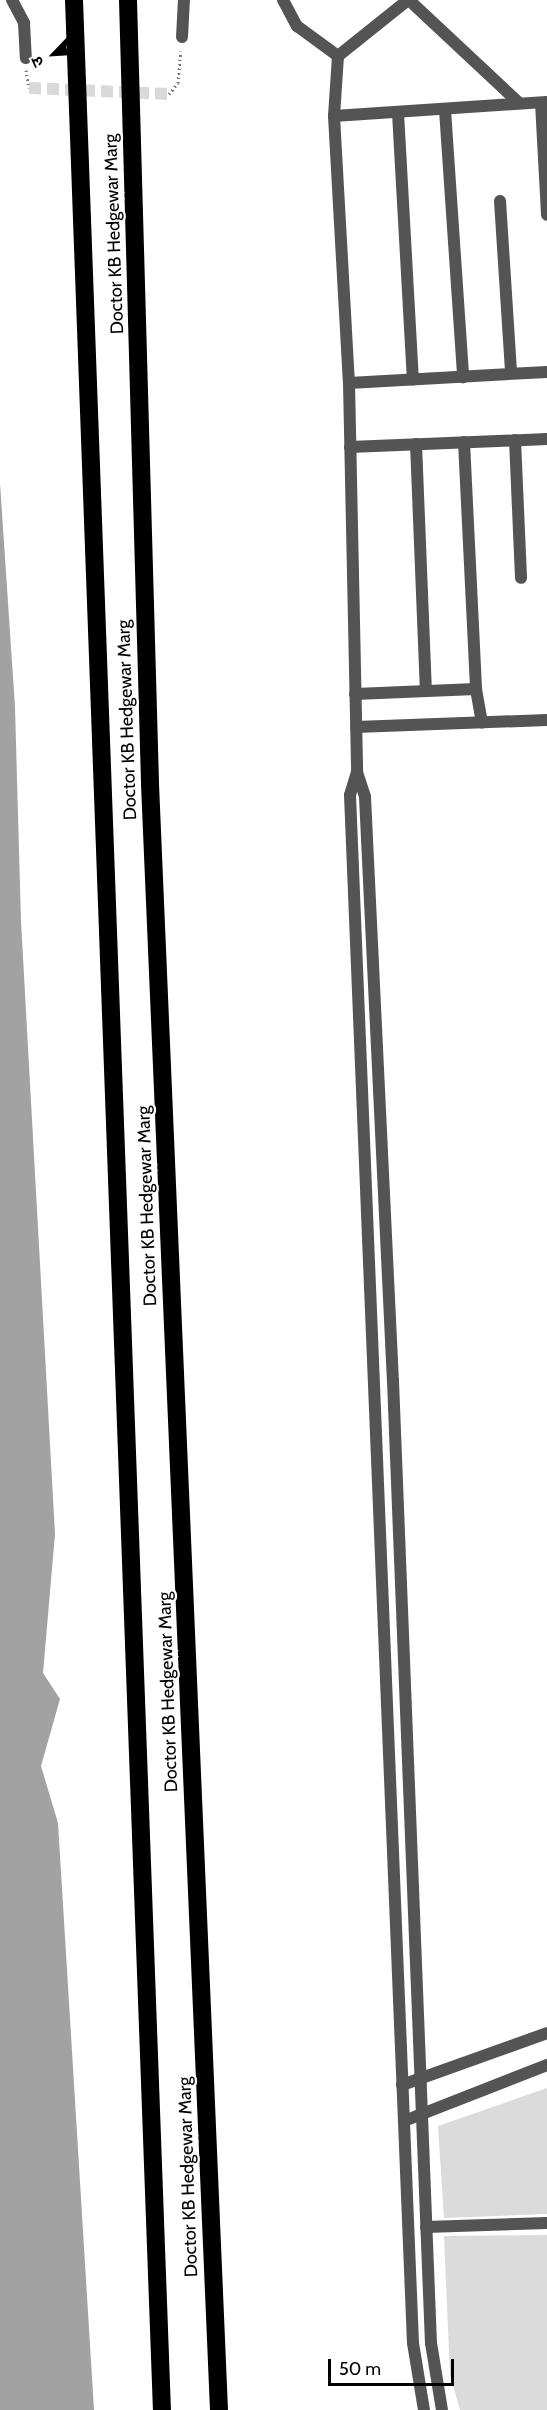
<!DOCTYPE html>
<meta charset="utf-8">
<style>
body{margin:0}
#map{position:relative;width:547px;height:2410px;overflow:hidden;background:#fff;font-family:Cabin,"Noto Sans Devanagari",sans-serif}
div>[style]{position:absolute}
.green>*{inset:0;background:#dbdbdb}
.water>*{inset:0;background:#a2a2a2}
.street-tunnel>*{height:12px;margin-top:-6px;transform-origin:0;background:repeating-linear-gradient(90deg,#d9d9d9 0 12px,transparent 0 18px)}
.path>*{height:3px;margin-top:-1.5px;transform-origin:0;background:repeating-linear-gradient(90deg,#767676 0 1.5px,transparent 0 4.5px)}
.street>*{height:12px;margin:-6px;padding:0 6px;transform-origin:6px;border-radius:6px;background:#545454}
.highway>*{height:18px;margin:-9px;padding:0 9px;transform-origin:9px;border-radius:9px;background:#000}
span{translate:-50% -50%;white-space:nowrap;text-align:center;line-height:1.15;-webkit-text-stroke:4.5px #fff;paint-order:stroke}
.street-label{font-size:18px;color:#000}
.north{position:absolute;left:24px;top:24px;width:60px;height:60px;-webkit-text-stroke:4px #fff;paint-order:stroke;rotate:245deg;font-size:16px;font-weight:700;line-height:24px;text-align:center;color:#000}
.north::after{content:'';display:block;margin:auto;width:21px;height:27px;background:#000;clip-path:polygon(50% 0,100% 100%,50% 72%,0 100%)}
.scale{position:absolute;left:328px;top:2359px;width:126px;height:27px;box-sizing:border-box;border:3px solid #000;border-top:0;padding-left:8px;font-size:18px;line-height:21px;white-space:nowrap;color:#000;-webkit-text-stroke:4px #fff;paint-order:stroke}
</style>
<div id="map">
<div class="green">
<i style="clip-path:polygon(547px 2088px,547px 2214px,444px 2218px,438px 2126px)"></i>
<i style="clip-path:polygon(547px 2235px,547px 2410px,460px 2410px,450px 2375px,444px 2236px)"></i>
</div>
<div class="water">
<i style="clip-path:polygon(0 483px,15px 707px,21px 921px,55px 1534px,43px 1673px,60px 1699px,41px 1766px,58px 1823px,94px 2410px,0 2410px)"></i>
</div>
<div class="street-tunnel">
<i style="left:29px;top:88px;width:140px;rotate:2.5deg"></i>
</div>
<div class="path">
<i style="left:26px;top:70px;width:18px;rotate:81deg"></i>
<i style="left:169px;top:94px;width:14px;rotate:-51deg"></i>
<i style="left:178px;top:83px;width:32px;rotate:-85deg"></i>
</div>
<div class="street">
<i style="left:12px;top:0;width:26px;rotate:62deg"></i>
<i style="left:24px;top:23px;width:35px;rotate:87deg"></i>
<i style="left:283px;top:0;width:30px;rotate:62deg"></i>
<i style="left:297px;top:26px;width:51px;rotate:36.2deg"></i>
<i style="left:338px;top:56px;width:90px;rotate:-38.7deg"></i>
<i style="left:409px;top:0;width:151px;rotate:43.1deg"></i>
<i style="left:182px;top:37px;width:37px;rotate:-87deg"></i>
<i style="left:338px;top:56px;width:60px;rotate:93.8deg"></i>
<i style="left:334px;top:116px;width:267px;rotate:86.8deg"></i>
<i style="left:349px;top:383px;width:389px;rotate:88.8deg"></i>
<i style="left:357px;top:772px;width:24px;rotate:107deg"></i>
<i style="left:350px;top:795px;width:1549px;rotate:87.67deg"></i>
<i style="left:413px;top:2343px;width:68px;rotate:80.7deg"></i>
<i style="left:541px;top:103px;width:112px;rotate:86.9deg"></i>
<i style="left:445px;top:110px;width:268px;rotate:86.1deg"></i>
<i style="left:398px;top:113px;width:267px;rotate:86.8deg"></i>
<i style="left:334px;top:116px;width:213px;rotate:-3.8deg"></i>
<i style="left:500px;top:201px;width:172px;rotate:86.3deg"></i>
<i style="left:349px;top:383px;width:198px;rotate:-3.2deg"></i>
<i style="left:515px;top:440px;width:138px;rotate:87.5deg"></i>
<i style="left:464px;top:442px;width:247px;rotate:87.2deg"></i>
<i style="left:476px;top:689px;width:34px;rotate:80deg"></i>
<i style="left:416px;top:444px;width:247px;rotate:87.7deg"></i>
<i style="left:350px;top:447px;width:197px;rotate:-2.3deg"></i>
<i style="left:355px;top:694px;width:121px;rotate:-2.4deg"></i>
<i style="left:356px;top:727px;width:191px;rotate:-2.1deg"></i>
<i style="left:357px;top:772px;width:26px;rotate:72deg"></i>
<i style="left:365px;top:797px;width:585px;rotate:87.26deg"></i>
<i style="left:393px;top:1381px;width:963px;rotate:87.74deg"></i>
<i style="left:431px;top:2343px;width:68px;rotate:80.7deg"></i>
<i style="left:402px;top:2085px;width:154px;rotate:-19.7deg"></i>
<i style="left:404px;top:2121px;width:154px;rotate:-21.4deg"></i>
<i style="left:426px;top:2227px;width:121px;rotate:-1.9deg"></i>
</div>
<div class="highway">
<i style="left:74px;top:0;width:2412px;rotate:87.91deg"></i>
<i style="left:128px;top:0;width:784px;rotate:88.39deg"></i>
<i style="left:150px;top:784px;width:1627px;rotate:87.57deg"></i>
</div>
<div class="street-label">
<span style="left:114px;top:234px;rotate:-92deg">Doctor KB Hedgewar Marg</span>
<span style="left:127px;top:720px;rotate:-92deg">Doctor KB Hedgewar Marg</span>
<span style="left:147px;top:1206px;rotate:-92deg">Doctor KB Hedgewar Marg</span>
<span style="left:168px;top:1692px;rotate:-92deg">Doctor KB Hedgewar Marg</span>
<span style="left:188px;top:2177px;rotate:-92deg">Doctor KB Hedgewar Marg</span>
</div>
<div class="north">उ</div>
<div class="scale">50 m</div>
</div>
